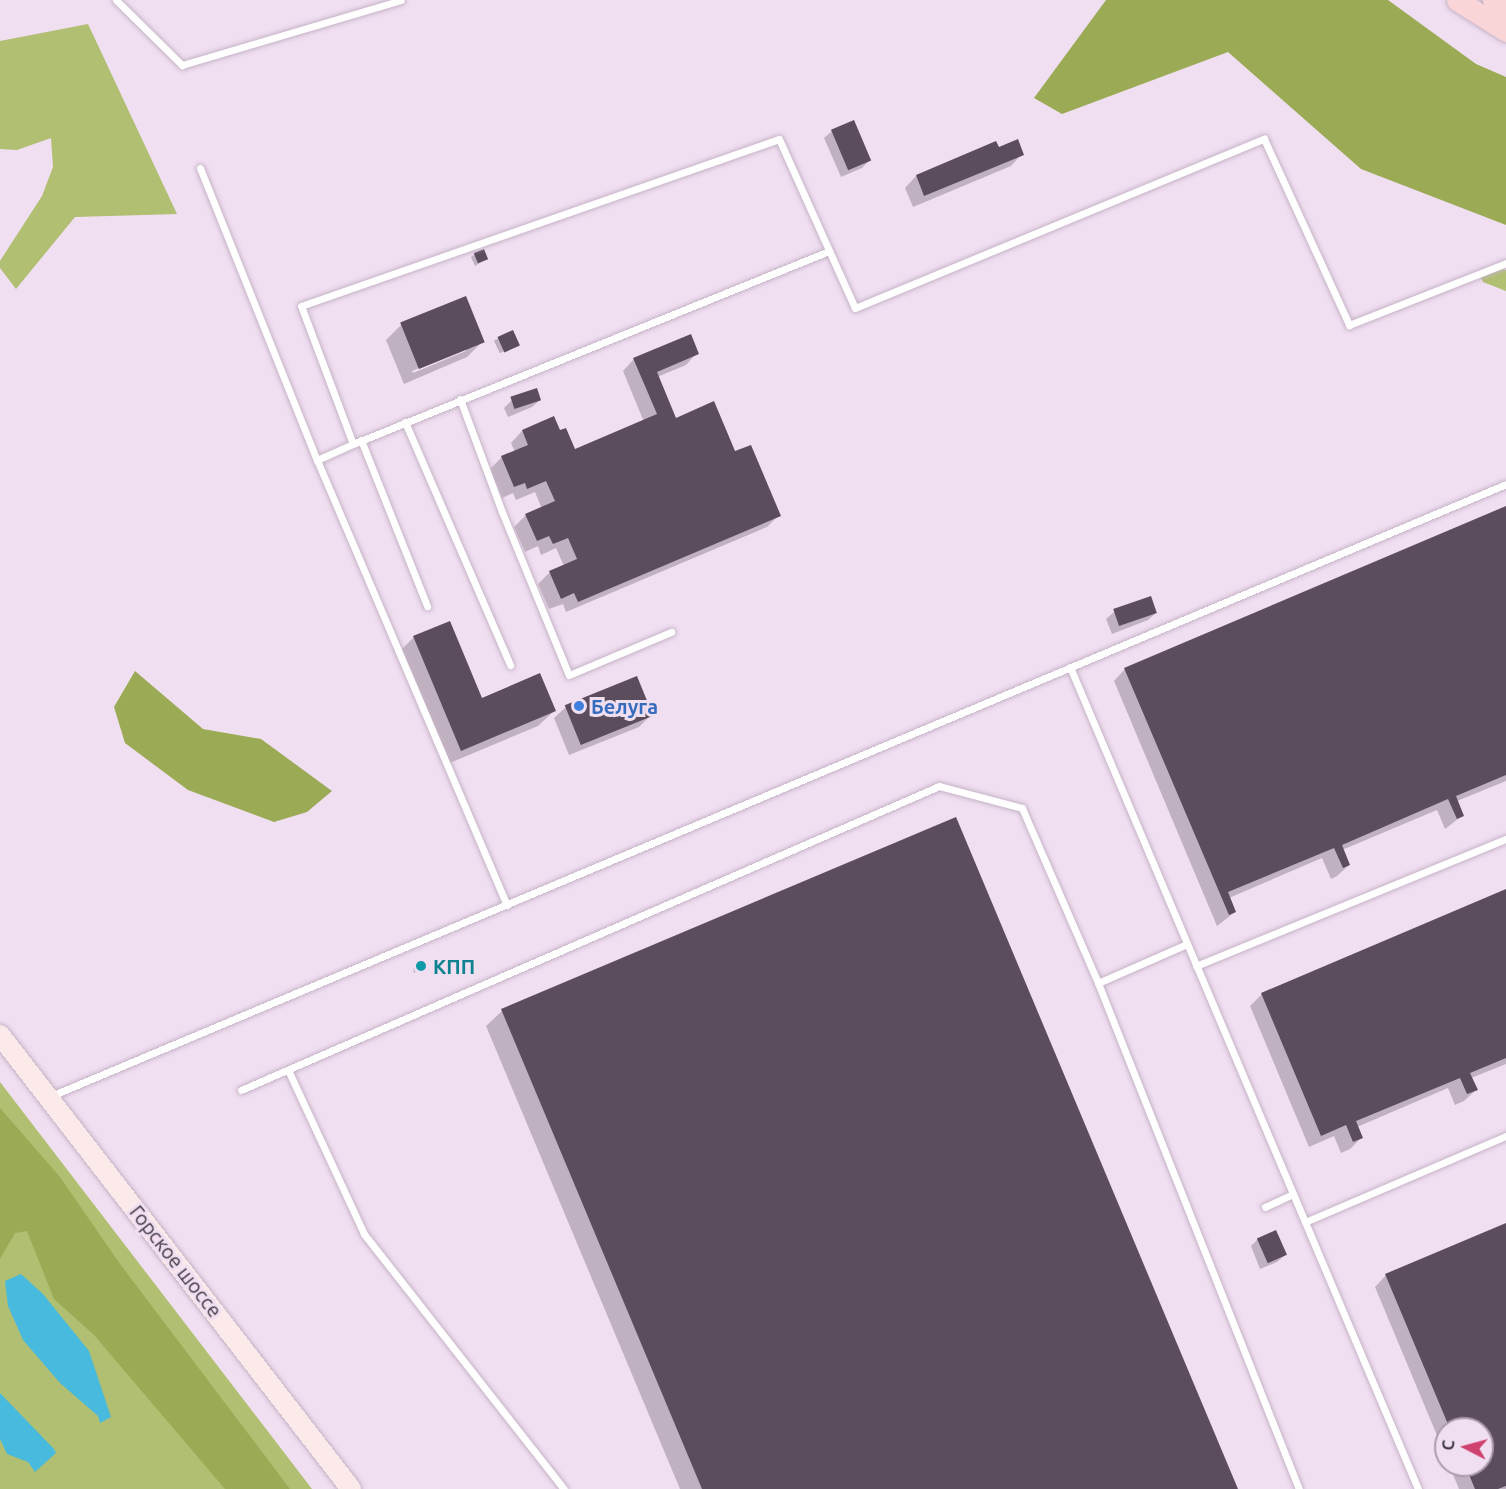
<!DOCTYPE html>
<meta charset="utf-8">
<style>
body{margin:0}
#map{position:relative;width:1506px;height:1489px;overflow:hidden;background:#f0def1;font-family:Ubuntu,sans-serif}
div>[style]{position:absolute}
.green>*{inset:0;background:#b0bf71}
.forest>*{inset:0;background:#9baa54}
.water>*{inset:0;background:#48bade}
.shadow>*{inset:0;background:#0003;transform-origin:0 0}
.building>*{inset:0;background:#5b4d5c;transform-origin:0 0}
.roads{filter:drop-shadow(0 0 2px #c5b4c6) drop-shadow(0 0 2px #c5b4c6)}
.service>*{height:7px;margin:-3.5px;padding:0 3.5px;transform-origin:3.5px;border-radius:3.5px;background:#fff}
.secondary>*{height:20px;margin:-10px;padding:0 10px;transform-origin:10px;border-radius:10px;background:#fceaeb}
.primary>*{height:21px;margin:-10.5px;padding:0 10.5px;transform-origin:10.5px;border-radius:10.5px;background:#f9d5d7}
.dots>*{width:16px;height:16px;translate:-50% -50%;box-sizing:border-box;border:3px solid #f0def1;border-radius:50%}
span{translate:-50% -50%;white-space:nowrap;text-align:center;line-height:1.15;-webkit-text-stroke:6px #f0def1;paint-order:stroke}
.shop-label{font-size:20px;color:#366cbe;font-weight:700}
.left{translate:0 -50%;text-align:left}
.culture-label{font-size:20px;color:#0d838f;font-weight:700}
.street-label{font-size:20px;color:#413a41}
.north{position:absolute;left:1434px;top:1417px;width:60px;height:60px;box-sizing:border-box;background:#f0def1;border:2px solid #aa9cab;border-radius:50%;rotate:276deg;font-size:16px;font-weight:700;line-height:24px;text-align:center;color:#413a41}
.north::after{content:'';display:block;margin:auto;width:21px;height:27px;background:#cf416e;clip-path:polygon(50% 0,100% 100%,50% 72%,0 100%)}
</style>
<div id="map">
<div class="green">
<i style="clip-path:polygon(88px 24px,177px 214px,75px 217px,16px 289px,0 268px,0 261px,42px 196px,53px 167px,51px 138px,17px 150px,0 149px,0 41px)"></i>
<i style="clip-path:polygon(1502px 269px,1506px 270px,1506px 291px,1483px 282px,1480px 276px)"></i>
<i style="clip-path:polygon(0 1082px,312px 1489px,0 1489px)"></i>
</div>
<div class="forest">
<i style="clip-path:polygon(1106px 0,1388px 0,1476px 64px,1506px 77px,1506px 225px,1361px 169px,1228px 52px,1062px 114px,1034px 98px)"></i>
<i style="clip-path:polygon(135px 671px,203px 729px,261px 739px,332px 791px,307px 812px,274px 822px,188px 790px,125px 743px,114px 707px)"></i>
<i style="clip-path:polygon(0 1108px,60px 1177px,120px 1264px,290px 1489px,225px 1489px,94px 1335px,54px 1299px,27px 1231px,15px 1233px,0 1259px)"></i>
</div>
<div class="water">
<i style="clip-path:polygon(21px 1274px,43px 1294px,89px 1351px,111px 1417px,100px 1423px,98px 1416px,60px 1383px,23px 1340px,8px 1306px,5px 1281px)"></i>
<i style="clip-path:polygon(0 1393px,54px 1449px,56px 1453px,35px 1472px,28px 1462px,7px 1454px,0 1439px)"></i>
</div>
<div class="shadow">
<i style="clip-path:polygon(832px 131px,869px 161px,862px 168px,841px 177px,824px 138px)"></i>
<i style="clip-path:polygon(998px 149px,1022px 154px,1011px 166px,913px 207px,905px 188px,916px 176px)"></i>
<i style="clip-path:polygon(475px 254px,486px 259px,475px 266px,471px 257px)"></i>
<i style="clip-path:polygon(evenodd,401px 325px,483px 341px,467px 357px,404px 384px,386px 340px,401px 325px,466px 348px,466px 351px,413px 373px,412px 371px,466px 348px)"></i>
<i style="left:512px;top:332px;width:14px;height:20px;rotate:65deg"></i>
<i style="clip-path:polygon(697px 353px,686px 365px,657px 377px,675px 420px,735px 453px,779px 515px,767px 527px,566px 612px,563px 604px,549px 609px,538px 584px,550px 572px,564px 566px,556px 548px,541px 555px,538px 546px,525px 552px,514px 527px,526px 515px,542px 509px,535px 492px,516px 500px,513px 493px,502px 498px,490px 469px,502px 457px,515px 452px,511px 443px,522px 431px,559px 432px,574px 451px,644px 422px,623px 371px,634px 359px)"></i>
<i style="clip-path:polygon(512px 400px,540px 400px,532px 407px,508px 417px,504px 408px)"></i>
<i style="clip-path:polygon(1506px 508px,1506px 781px,1457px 801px,1463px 815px,1445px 829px,1437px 810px,1342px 850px,1349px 865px,1337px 876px,1331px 879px,1322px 858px,1229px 898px,1235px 912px,1217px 926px,1114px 681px,1125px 669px)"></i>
<i style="clip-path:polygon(1114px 612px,1156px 613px,1148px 620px,1112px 634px,1106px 619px)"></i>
<i style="clip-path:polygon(414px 637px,481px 700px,554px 711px,538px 726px,445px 765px,398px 653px)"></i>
<i style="clip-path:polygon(566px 707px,651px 715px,639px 727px,569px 755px,554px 718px)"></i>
<i style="clip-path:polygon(955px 819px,1237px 1489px,680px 1489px,486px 1026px,502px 1011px)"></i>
<i style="clip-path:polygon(1506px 891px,1506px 1064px,1471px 1078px,1476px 1090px,1464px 1101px,1455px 1105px,1448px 1088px,1357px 1127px,1361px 1138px,1350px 1149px,1341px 1153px,1334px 1136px,1309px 1147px,1250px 1006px,1262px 994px)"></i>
<i style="clip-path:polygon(416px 965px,424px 967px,414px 973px,413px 968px)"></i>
<i style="clip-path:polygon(1506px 1225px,1506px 1489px,1459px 1489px,1449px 1465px,1482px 1465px,1482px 1429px,1446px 1429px,1446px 1457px,1375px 1287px,1386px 1275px)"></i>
<i style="clip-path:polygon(1258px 1239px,1285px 1255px,1277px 1262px,1260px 1269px,1251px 1246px)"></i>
</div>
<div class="building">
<i style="left:854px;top:120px;width:44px;height:25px;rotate:67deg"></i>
<i style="clip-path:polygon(1018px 139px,1024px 155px,924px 196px,916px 175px,996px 141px,999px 147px)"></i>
<i style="left:484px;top:249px;width:11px;height:11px;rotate:68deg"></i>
<i style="left:466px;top:296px;width:50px;height:71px;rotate:68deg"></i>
<i style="left:513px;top:330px;width:17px;height:17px;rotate:66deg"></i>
<i style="clip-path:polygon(691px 334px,699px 354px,657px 372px,676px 418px,714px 401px,735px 451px,751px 445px,781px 516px,578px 602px,574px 593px,561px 599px,549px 571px,577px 559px,568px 538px,553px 544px,549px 536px,537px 541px,525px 514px,555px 501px,546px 481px,527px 489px,525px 483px,514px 487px,501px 456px,528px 445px,522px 430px,554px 416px,560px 430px,566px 428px,575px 449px,657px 414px,633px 358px)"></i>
<i style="left:537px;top:388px;width:13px;height:28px;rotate:72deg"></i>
<i style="clip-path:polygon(1506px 506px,1506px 775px,1456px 796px,1464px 816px,1457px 819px,1448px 799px,1342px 845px,1350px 865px,1343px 868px,1334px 848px,1228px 892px,1236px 912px,1229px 915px,1124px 668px)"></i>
<i style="left:1151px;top:596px;width:18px;height:40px;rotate:71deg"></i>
<i style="clip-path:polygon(450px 621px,482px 698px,540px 673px,556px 711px,461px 751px,413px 636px)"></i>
<i style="left:637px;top:676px;width:43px;height:78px;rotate:68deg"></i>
<i style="clip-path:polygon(956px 817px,1238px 1489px,702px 1489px,501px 1009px)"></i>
<i style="clip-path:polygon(1506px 889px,1506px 1058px,1470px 1073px,1478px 1090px,1467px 1094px,1460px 1078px,1356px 1121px,1363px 1138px,1353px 1142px,1346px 1125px,1321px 1136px,1261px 993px)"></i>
<i style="clip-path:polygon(423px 961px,426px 967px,418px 971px,415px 964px)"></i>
<i style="clip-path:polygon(1506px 1223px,1506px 1486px,1498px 1489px,1475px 1489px,1465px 1465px,1482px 1465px,1482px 1429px,1450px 1429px,1385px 1274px)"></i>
<i style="left:1276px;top:1230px;width:27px;height:21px;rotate:66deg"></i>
</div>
<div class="roads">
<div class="service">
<i style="left:116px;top:0;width:93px;rotate:44.6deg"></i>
<i style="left:182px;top:65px;width:228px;rotate:-16.5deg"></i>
<i style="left:200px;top:168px;width:315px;rotate:68.2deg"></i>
<i style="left:317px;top:460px;width:484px;rotate:66.9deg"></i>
<i style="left:460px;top:399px;width:121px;rotate:69.6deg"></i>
<i style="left:502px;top:512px;width:176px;rotate:67.7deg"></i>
<i style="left:569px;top:675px;width:111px;rotate:-22.9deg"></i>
<i style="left:405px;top:422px;width:265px;rotate:66.6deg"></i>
<i style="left:361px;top:440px;width:179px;rotate:68.3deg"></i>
<i style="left:353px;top:444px;width:514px;rotate:-22.07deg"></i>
<i style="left:317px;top:460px;width:39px;rotate:-24deg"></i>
<i style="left:353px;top:444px;width:147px;rotate:-110.6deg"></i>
<i style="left:301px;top:306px;width:506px;rotate:-19.26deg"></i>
<i style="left:779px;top:139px;width:185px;rotate:65.8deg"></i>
<i style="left:855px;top:308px;width:443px;rotate:-22.5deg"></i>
<i style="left:1264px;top:139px;width:205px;rotate:65.4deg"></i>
<i style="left:1349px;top:325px;width:169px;rotate:-21.5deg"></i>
<i style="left:1070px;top:667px;width:893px;rotate:67.05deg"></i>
<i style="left:1196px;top:966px;width:335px;rotate:-22.3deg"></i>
<i style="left:1098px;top:983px;width:97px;rotate:-23.7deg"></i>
<i style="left:288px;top:1070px;width:181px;rotate:65.1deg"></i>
<i style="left:364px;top:1234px;width:324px;rotate:51.9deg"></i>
<i style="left:241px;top:1090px;width:761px;rotate:-23.53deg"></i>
<i style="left:939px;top:786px;width:86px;rotate:14.8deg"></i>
<i style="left:1022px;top:808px;width:191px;rotate:66.5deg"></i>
<i style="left:1098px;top:983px;width:544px;rotate:68.34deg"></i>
<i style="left:51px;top:1096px;width:1578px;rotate:-22.81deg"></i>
<i style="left:1265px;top:1207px;width:31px;rotate:-25deg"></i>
<i style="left:1305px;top:1222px;width:219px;rotate:-23.2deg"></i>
</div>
<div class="secondary">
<i style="left:0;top:1035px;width:574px;rotate:52.29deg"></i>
</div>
<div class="primary">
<i style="left:1457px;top:0;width:58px;rotate:32.3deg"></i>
<i style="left:1493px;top:0;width:15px;rotate:32deg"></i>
</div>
</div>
<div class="dots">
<i style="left:579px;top:706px;background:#3f7fe0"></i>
<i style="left:421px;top:966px;background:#0f9aa8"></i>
</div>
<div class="shop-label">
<span class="left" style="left:591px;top:706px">Белуга</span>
</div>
<div class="culture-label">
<span class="left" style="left:433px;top:966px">КПП</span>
</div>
<div class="street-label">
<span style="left:176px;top:1261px;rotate:52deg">Горское шоссе</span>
</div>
<div class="north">С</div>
</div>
